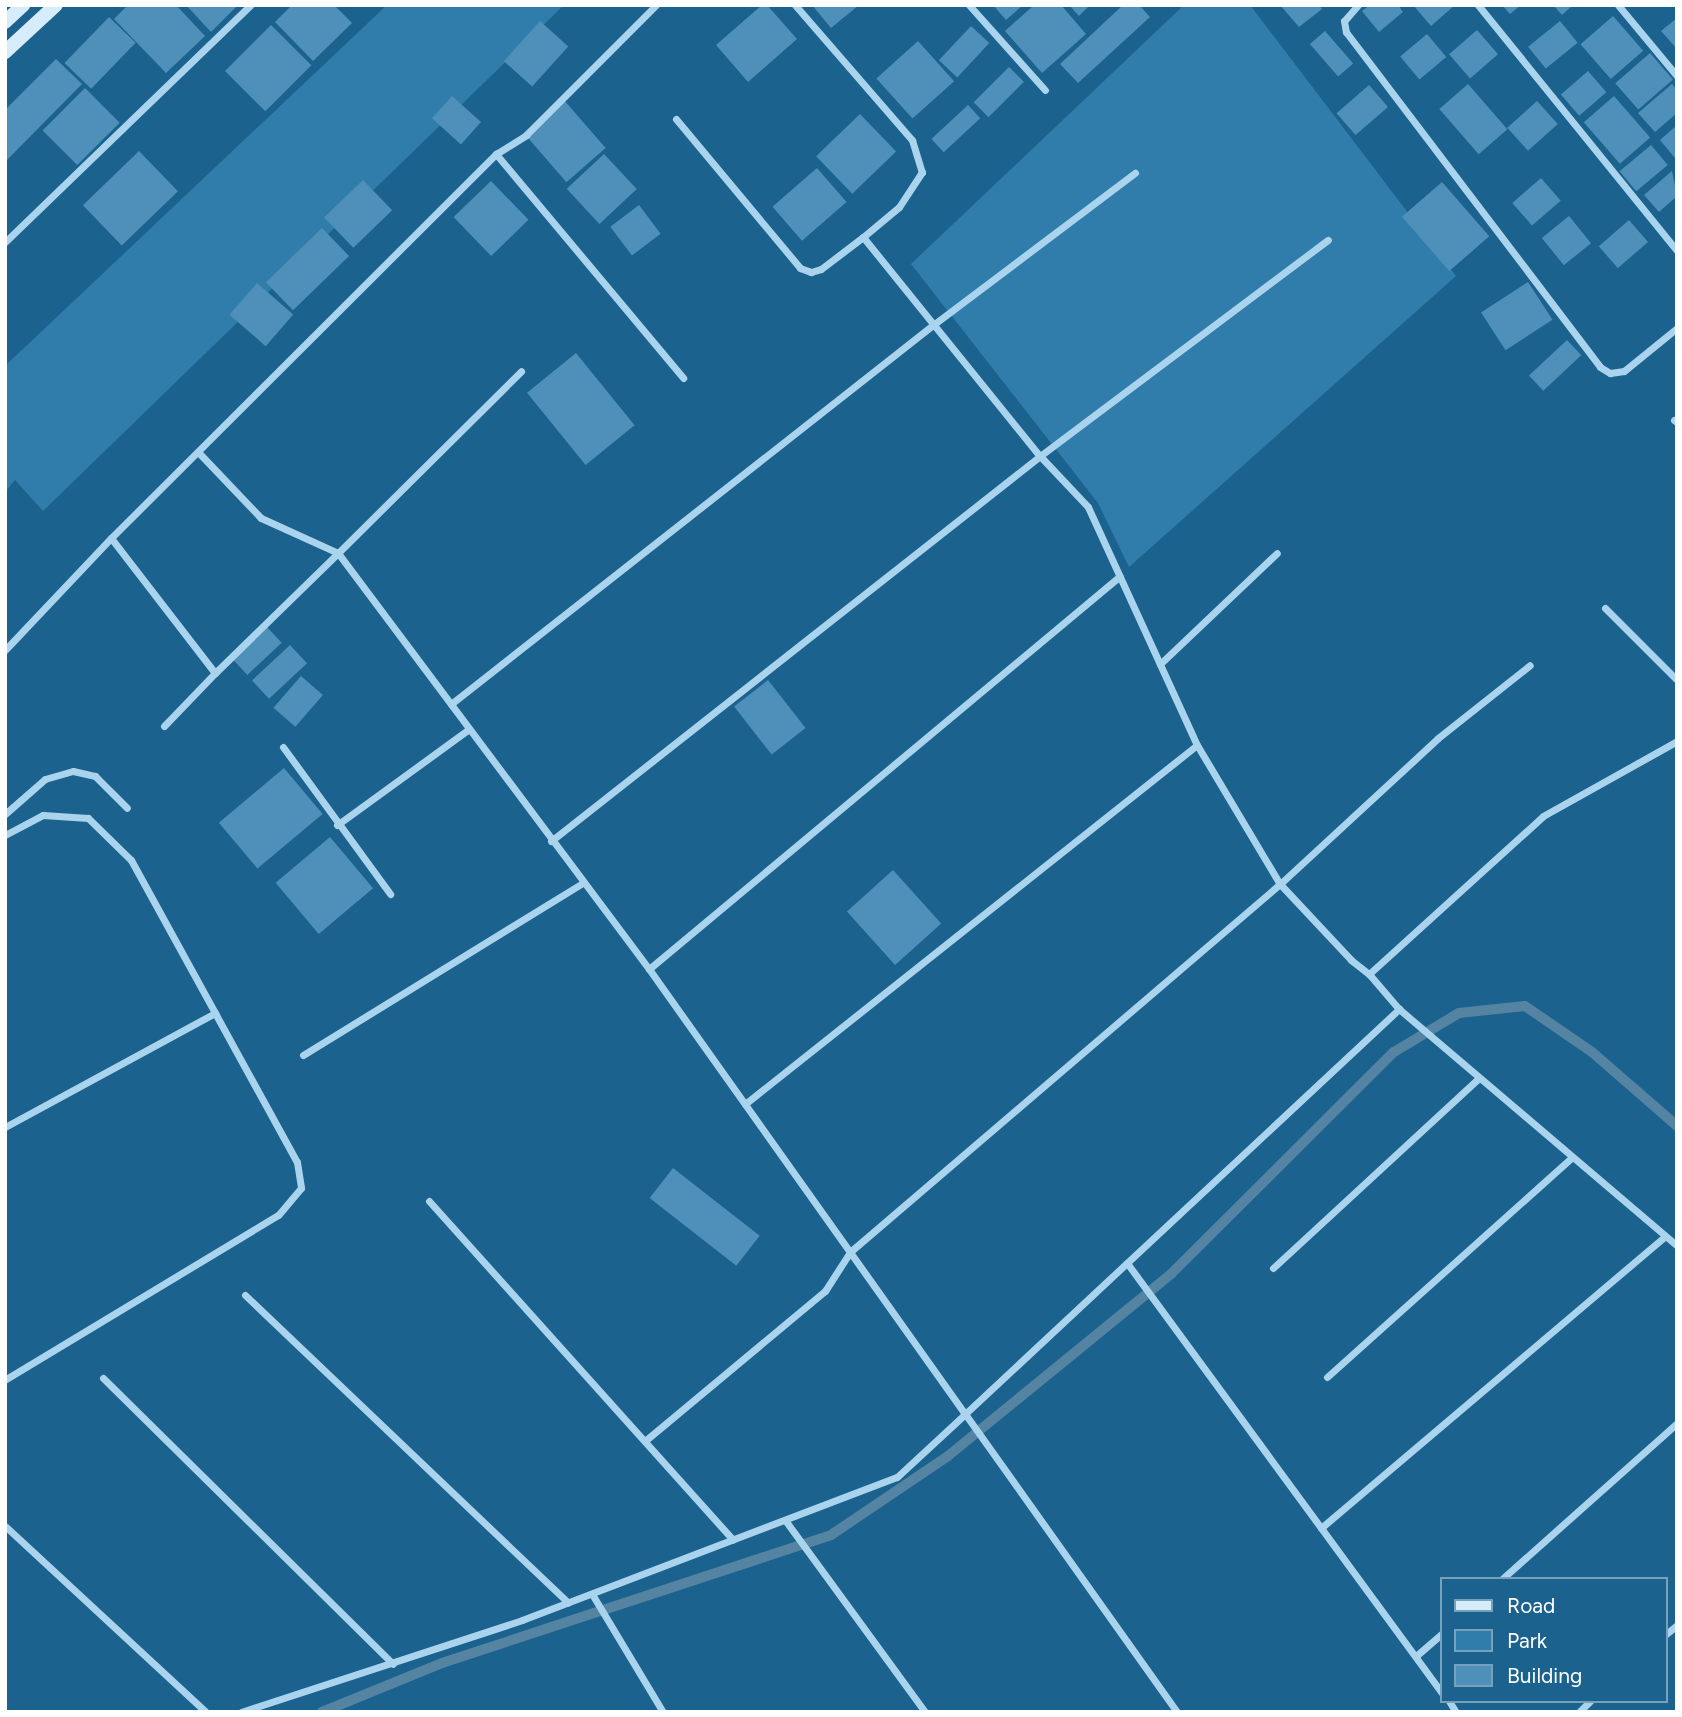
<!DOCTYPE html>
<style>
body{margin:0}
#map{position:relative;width:1682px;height:1717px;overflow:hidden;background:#1c628e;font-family:Figtree,sans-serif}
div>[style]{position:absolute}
.green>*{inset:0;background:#307dac}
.stream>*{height:10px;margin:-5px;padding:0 5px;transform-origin:5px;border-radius:5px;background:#5484a2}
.building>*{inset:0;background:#4e90b9;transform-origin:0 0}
.street>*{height:7px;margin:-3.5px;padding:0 3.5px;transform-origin:3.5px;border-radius:3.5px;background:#aad4ed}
.secondary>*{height:14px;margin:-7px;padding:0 7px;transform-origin:7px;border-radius:7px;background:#d7ecfa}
span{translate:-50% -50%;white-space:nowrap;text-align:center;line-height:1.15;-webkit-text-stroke:6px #1c628e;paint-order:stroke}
.frame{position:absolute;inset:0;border:7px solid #fff;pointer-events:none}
.legend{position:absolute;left:1440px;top:1577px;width:228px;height:126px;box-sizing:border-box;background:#1c628e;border:2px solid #77a1bb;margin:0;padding:9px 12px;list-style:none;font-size:21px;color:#fff}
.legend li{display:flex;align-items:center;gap:14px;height:35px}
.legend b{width:35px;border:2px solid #77a1bb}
</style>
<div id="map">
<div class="green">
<i style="clip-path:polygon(387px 5px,564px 5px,43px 511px,15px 480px,5px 492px,5px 366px)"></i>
<i style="clip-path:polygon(1184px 5px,1250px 5px,1456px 276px,1129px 567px,1098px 503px,911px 264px)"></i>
</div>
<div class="stream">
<i style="left:322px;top:1712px;width:130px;rotate:-22.2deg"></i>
<i style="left:442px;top:1663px;width:410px;rotate:-18.2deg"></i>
<i style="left:831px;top:1535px;width:141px;rotate:-34deg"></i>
<i style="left:948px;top:1456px;width:288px;rotate:-39.2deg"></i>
<i style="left:1171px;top:1274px;width:315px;rotate:-44.9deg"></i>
<i style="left:1394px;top:1052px;width:76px;rotate:-31deg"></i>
<i style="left:1459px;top:1013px;width:66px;rotate:-6.1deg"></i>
<i style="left:1525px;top:1006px;width:81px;rotate:34.5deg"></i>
<i style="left:1592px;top:1052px;width:113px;rotate:41deg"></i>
</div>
<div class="building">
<i style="clip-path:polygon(128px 5px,176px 5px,205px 36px,166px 73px,114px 19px)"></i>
<i style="clip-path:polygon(186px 5px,238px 5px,211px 32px)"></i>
<i style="clip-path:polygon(292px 5px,334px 5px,352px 23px,313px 61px,275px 22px)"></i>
<i style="clip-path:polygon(762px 5px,767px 5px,797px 39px,748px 82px,716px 45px)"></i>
<i style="clip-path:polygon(812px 5px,859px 5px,831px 28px)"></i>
<i style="clip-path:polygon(993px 5px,1023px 5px,1006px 20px)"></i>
<i style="clip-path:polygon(1034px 5px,1061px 5px,1086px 34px,1042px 73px,1005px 31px)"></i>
<i style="clip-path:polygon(1069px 5px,1090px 5px,1079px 16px)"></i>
<i style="clip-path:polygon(1123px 5px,1139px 5px,1150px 17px,1078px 83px,1060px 64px)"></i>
<i style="clip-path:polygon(1280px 5px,1319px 5px,1322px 9px,1299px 27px)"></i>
<i style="clip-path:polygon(1370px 5px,1398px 5px,1403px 12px,1379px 32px,1362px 11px)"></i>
<i style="clip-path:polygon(1413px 5px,1455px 5px,1431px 26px)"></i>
<i style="clip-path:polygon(1502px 5px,1521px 5px,1510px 14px)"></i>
<i style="clip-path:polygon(1553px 5px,1573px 5px,1562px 15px)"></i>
<i style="left:1613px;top:16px;width:46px;height:43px;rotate:49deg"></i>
<i style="left:109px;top:17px;width:37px;height:64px;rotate:44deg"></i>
<i style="clip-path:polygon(1677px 18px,1677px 49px,1661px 31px)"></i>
<i style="left:540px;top:21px;width:38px;height:54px;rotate:42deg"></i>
<i style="left:1560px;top:21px;width:28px;height:41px;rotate:51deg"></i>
<i style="left:271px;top:25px;width:57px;height:65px;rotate:45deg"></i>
<i style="left:971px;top:26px;width:25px;height:47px;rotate:43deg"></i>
<i style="left:1477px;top:30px;width:32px;height:37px;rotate:49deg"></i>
<i style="left:1325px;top:31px;width:43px;height:20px;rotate:49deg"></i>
<i style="left:1427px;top:34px;width:30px;height:35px;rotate:50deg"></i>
<i style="left:918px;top:41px;width:54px;height:56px;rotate:48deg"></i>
<i style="left:1650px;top:53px;width:35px;height:46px;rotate:49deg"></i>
<i style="clip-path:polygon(56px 59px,82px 84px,5px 162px,5px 110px)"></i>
<i style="left:1009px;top:67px;width:21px;height:50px;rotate:45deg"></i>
<i style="left:1588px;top:71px;width:28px;height:36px;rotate:49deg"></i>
<i style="left:1468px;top:84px;width:60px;height:38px;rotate:49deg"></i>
<i style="clip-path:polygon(1672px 84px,1677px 90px,1677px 113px,1655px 132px,1638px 113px)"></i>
<i style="left:1369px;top:85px;width:29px;height:43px;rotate:49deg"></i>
<i style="left:85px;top:88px;width:49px;height:60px;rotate:45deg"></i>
<i style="left:452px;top:96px;width:39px;height:30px;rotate:42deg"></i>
<i style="left:1614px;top:96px;width:55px;height:40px;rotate:49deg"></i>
<i style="left:563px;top:99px;width:65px;height:52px;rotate:49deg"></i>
<i style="left:1537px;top:101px;width:31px;height:40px;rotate:48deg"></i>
<i style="left:968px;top:105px;width:18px;height:50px;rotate:47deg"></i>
<i style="left:860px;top:114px;width:52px;height:61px;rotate:46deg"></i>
<i style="clip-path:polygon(1677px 125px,1677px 156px,1675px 158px,1660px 140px)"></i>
<i style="left:1651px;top:145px;width:26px;height:41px;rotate:50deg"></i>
<i style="left:139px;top:151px;width:56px;height:78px;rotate:46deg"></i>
<i style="left:604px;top:154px;width:48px;height:51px;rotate:47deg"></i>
<i style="left:817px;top:168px;width:45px;height:59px;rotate:49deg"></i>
<i style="clip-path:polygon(1672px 171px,1677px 196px,1659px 212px,1644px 195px)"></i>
<i style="left:1541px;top:178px;width:30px;height:38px;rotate:49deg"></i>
<i style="left:363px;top:180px;width:42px;height:54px;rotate:46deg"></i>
<i style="left:491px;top:181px;width:54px;height:52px;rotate:46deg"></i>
<i style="left:1442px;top:182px;width:72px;height:53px;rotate:49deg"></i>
<i style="left:639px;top:205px;width:36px;height:36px;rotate:53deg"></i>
<i style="left:1569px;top:216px;width:35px;height:35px;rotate:51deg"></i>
<i style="left:1629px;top:220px;width:29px;height:40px;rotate:49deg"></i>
<i style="left:322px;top:228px;width:39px;height:78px;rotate:46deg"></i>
<i style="left:1528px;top:282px;width:45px;height:56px;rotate:57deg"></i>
<i style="left:257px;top:283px;width:48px;height:42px;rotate:41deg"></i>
<i style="left:1567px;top:340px;width:21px;height:52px;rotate:47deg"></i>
<i style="left:576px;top:353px;width:93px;height:63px;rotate:51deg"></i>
<i style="left:266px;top:626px;width:23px;height:47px;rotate:47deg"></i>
<i style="left:290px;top:645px;width:25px;height:52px;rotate:47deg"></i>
<i style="left:301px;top:676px;width:29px;height:42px;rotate:41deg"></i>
<i style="left:768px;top:680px;width:61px;height:43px;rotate:52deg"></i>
<i style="left:284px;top:768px;width:60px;height:85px;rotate:50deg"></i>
<i style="left:330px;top:837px;width:67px;height:71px;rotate:50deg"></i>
<i style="left:893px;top:870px;width:72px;height:62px;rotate:48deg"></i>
<i style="left:673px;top:1168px;width:110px;height:38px;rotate:38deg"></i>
</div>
<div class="street">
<i style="left:795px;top:5px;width:179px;rotate:49.1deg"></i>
<i style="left:912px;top:140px;width:34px;rotate:73deg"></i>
<i style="left:922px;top:172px;width:42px;rotate:123.3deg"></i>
<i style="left:899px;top:207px;width:47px;rotate:140.2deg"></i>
<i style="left:863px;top:237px;width:282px;rotate:51.1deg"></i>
<i style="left:1040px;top:456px;width:70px;rotate:46.7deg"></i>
<i style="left:1088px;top:507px;width:262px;rotate:65.4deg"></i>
<i style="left:1197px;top:745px;width:162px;rotate:59.2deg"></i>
<i style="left:1280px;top:884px;width:104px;rotate:46.9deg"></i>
<i style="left:1351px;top:960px;width:23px;rotate:38deg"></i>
<i style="left:1369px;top:974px;width:235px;rotate:-42.2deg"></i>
<i style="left:1543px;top:816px;width:154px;rotate:-29.2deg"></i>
<i style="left:969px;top:5px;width:114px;rotate:48.2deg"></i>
<i style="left:1358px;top:5px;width:21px;rotate:131deg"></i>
<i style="left:1344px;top:21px;width:11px;rotate:80deg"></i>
<i style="left:1346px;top:32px;width:420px;rotate:52.8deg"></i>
<i style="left:1600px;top:367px;width:12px;rotate:31deg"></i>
<i style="left:1610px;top:373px;width:14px;rotate:-8deg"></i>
<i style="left:1624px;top:371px;width:68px;rotate:-39.1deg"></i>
<i style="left:1478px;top:5px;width:316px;rotate:51deg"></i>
<i style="left:1618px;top:5px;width:92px;rotate:50.3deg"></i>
<i style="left:676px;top:119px;width:194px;rotate:50.2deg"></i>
<i style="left:800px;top:268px;width:12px;rotate:20deg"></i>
<i style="left:811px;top:272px;width:10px;rotate:-17deg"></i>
<i style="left:821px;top:269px;width:53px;rotate:-37.3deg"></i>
<i style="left:496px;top:154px;width:292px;rotate:50.1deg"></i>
<i style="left:5px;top:242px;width:341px;rotate:-44deg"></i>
<i style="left:1674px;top:420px;width:4px;rotate:34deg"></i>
<i style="left:200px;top:454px;width:88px;rotate:46.4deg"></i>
<i style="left:261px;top:518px;width:85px;rotate:24.4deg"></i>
<i style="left:338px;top:553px;width:258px;rotate:-44.8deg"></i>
<i style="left:1605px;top:608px;width:102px;rotate:45deg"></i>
<i style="left:5px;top:650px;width:154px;rotate:-46.6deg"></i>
<i style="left:1160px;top:664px;width:161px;rotate:-43.5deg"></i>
<i style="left:451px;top:704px;width:613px;rotate:-38.18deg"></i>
<i style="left:933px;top:325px;width:253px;rotate:-37deg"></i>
<i style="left:164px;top:726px;width:74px;rotate:-46.1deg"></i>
<i style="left:283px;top:747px;width:182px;rotate:53.9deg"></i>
<i style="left:5px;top:814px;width:53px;rotate:-41.2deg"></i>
<i style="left:45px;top:779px;width:29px;rotate:-16deg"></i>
<i style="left:73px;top:771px;width:23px;rotate:13deg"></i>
<i style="left:95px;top:776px;width:45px;rotate:45deg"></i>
<i style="left:337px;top:825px;width:163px;rotate:-36deg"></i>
<i style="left:5px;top:835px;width:43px;rotate:-27.8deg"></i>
<i style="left:43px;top:815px;width:45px;rotate:3.8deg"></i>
<i style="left:88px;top:818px;width:60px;rotate:44.3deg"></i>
<i style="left:131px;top:860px;width:175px;rotate:61.2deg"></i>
<i style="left:551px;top:841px;width:622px;rotate:-38.21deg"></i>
<i style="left:1040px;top:456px;width:360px;rotate:-36.9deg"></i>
<i style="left:649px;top:969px;width:613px;rotate:-39.84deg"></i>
<i style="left:1369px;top:974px;width:46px;rotate:49.4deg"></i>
<i style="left:303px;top:1055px;width:329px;rotate:-31.6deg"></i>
<i style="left:745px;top:1104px;width:577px;rotate:-38.46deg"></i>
<i style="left:5px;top:1127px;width:239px;rotate:-28.5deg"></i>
<i style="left:215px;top:1013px;width:170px;rotate:61.2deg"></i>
<i style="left:297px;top:1162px;width:26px;rotate:81deg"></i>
<i style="left:301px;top:1188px;width:35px;rotate:130deg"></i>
<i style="left:278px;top:1215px;width:319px;rotate:148.9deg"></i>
<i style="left:429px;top:1201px;width:455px;rotate:48.1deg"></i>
<i style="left:1127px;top:1263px;width:533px;rotate:53.78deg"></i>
<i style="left:1273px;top:1268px;width:280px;rotate:-42.7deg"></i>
<i style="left:245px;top:1295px;width:446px;rotate:43.6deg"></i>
<i style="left:1327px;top:1377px;width:329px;rotate:-41.9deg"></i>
<i style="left:103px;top:1378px;width:407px;rotate:44.6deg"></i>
<i style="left:646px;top:1440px;width:233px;rotate:-39.8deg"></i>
<i style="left:825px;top:1291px;width:46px;rotate:-57.3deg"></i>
<i style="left:850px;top:1252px;width:566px;rotate:-40.56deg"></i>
<i style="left:1280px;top:884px;width:215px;rotate:-42.7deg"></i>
<i style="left:1438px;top:738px;width:117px;rotate:-38.4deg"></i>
<i style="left:785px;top:1520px;width:238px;rotate:53.9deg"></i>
<i style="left:5px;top:1526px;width:274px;rotate:42.8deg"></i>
<i style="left:1321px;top:1528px;width:451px;rotate:-40.3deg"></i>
<i style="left:1502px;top:1579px;width:234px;rotate:-41.7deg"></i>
<i style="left:592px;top:1594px;width:138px;rotate:59deg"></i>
<i style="left:1666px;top:1634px;width:14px;rotate:-39deg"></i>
<i style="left:1416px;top:1656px;width:35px;rotate:-41deg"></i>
<i style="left:1449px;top:1701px;width:13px;rotate:58deg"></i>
<i style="left:241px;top:1712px;width:296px;rotate:-18.1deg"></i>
<i style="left:522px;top:1620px;width:401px;rotate:-20.9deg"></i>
<i style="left:897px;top:1477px;width:93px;rotate:-42.8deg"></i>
<i style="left:965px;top:1414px;width:546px;rotate:-125.38deg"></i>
<i style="left:649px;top:969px;width:519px;rotate:-126.78deg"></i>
<i style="left:338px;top:553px;width:172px;rotate:135.7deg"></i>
<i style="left:215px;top:673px;width:170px;rotate:-127.6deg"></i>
<i style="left:111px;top:538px;width:544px;rotate:-44.93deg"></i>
<i style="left:496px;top:154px;width:36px;rotate:-32deg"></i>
<i style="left:526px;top:135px;width:184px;rotate:-45deg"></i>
<i style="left:1177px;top:1712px;width:366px;rotate:-125.4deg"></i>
<i style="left:965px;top:1414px;width:594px;rotate:-43.02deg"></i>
<i style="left:1399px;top:1009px;width:365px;rotate:40.4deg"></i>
<i style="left:1579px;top:1712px;width:16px;rotate:-45deg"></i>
</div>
<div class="secondary">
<i style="left:5px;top:22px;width:25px;rotate:-43deg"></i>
<i style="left:5px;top:52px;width:69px;rotate:-42.7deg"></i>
</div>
<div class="frame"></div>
<ul class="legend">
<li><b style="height:9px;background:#d7ecfa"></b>Road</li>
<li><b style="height:19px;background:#307dac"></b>Park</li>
<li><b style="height:19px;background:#4e90b9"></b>Building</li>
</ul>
</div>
